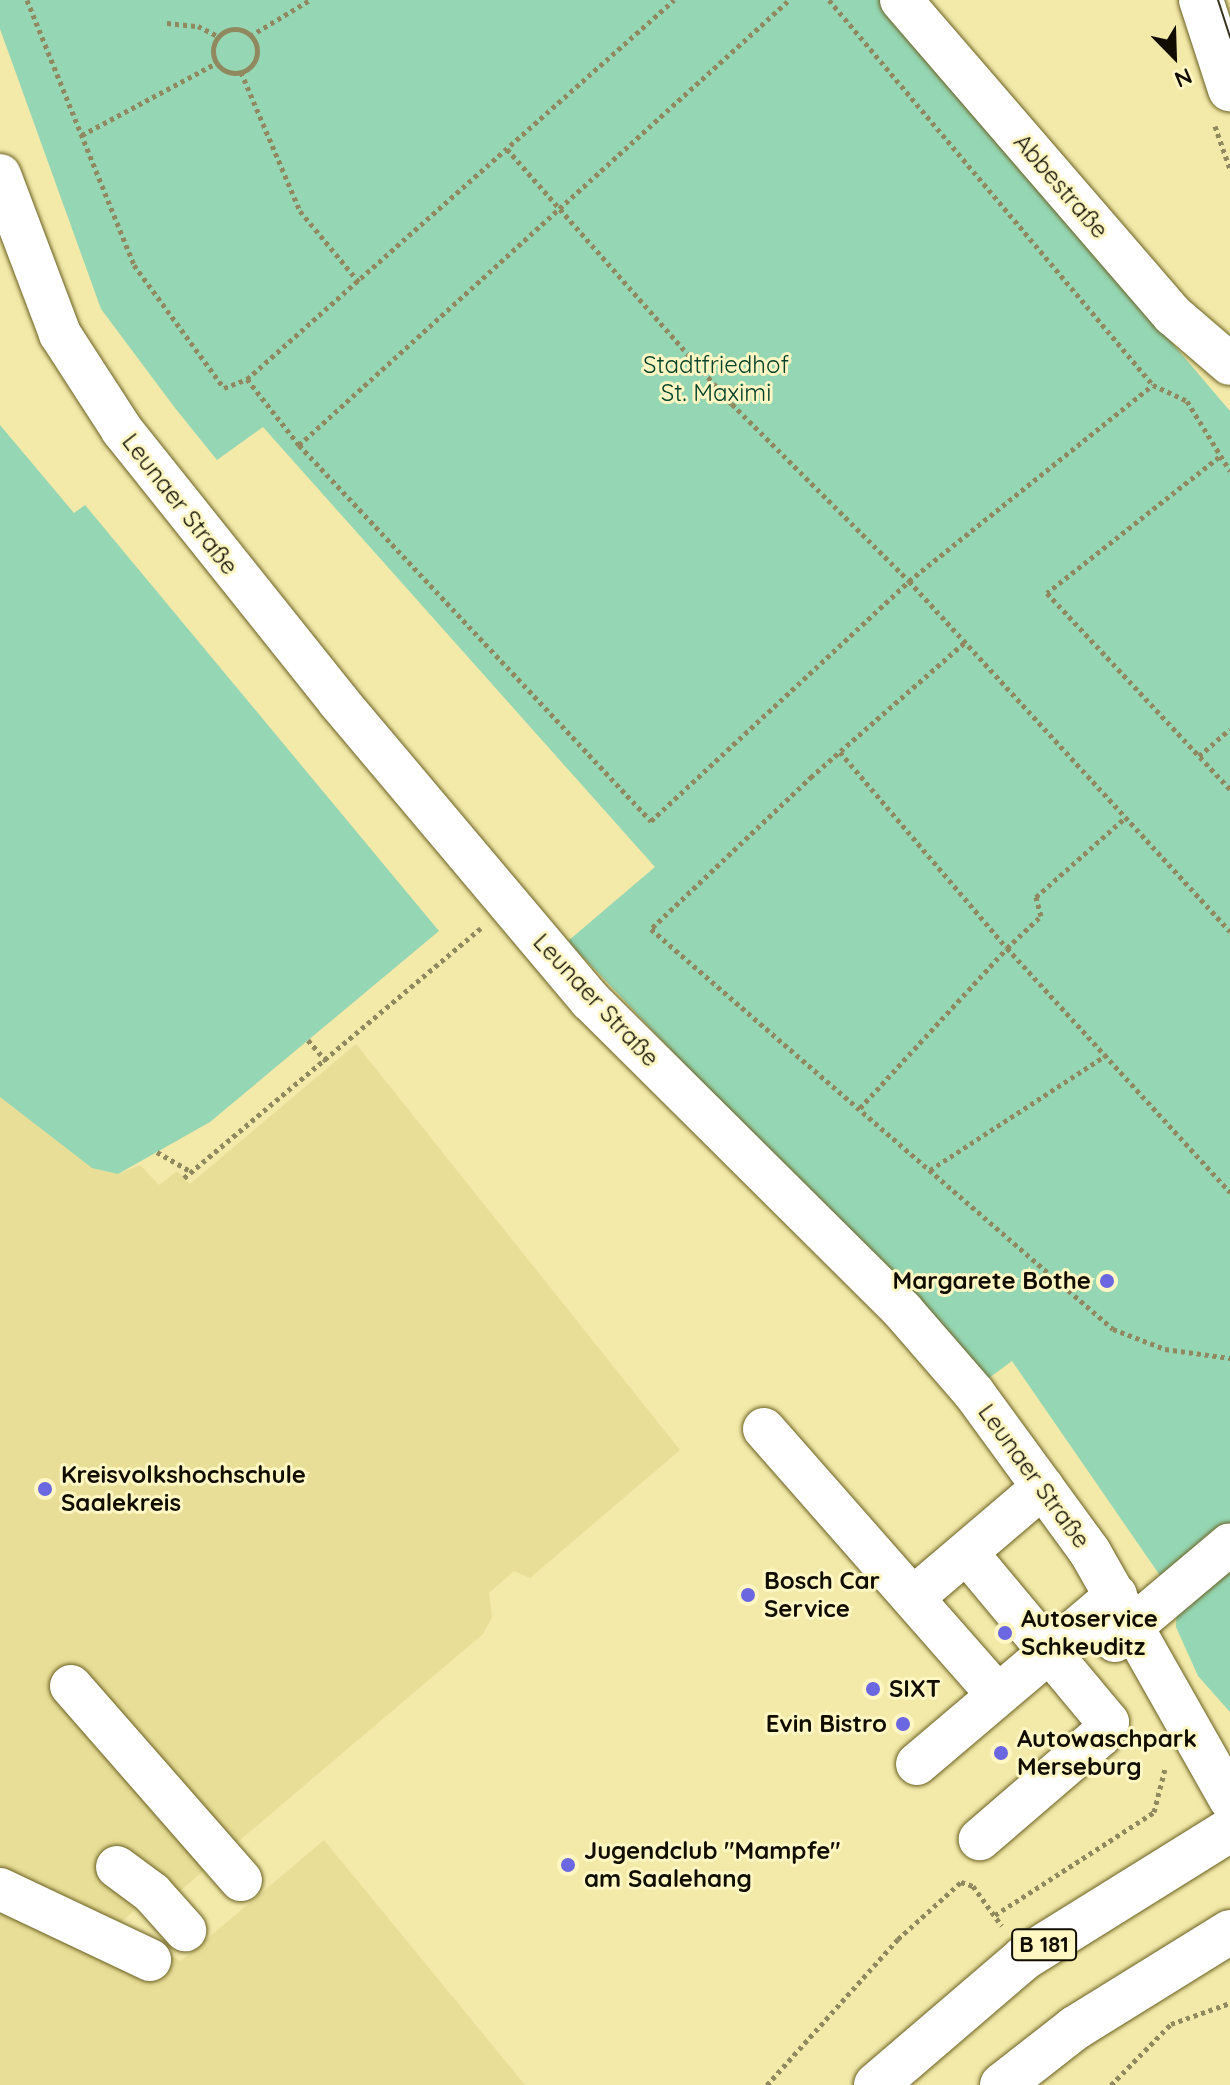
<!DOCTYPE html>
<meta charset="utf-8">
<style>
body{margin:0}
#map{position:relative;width:1230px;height:2085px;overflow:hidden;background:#f3e9a9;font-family:Quicksand,sans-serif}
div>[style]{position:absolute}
.built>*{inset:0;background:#e9de97}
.green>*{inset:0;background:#95d7b4}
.path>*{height:5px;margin-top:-2.5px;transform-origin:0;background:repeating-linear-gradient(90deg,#90885f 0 4px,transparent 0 8px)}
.path>.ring{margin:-2.5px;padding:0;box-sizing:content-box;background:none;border:5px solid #90885f;border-radius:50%}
.roads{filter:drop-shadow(0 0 2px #696021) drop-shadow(0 0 2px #696021)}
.minor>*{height:42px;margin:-21px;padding:0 21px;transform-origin:21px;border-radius:21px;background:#fff}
.major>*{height:44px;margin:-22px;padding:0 22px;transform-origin:22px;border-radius:22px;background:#fff}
.tram>*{height:2px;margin:-1px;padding:0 1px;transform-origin:1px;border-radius:1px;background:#38331d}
.dots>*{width:22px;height:22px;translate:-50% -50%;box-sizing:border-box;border:4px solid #fef6c3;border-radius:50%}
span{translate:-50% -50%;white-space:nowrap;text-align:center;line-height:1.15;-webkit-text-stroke:6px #fef6c3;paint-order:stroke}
.shield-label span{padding:2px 6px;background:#fef6c3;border:2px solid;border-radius:6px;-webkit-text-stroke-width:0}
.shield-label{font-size:22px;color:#110d00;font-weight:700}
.street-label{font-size:24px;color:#110d00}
.park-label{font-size:24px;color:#03422a}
.poi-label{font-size:24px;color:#110d00;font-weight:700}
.right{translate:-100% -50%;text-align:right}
.left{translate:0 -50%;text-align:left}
.north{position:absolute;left:1134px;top:16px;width:80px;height:80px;-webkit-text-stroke:6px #fef6c3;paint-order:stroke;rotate:157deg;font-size:22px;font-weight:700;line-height:32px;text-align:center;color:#110d00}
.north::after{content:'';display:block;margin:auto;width:28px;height:36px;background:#110d00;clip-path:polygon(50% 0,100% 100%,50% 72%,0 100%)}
</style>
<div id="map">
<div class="built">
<i style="clip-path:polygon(356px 1044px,680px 1450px,530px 1578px,514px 1571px,489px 1593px,492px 1617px,483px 1634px,174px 1896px,162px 1884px,113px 1930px,181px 1961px,324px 1840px,525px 2085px,0 2085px,0 1097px,118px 1174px,140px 1165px,159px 1185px,177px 1171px,190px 1184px)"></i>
</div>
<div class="green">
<i style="clip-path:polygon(0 0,880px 0,1230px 411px,1230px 1533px,1161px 1577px,1012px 1361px,985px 1381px,568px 941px,655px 867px,263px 427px,217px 460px,175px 408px,101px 309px,0 29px)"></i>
<i style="clip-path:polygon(0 425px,74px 513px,85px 505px,439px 931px,210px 1122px,118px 1174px,92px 1168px,0 1097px)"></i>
<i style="clip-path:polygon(1230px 1555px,1230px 1712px,1198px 1676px,1176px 1627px,1177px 1605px)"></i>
</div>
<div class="path">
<i style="left:27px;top:0;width:286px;rotate:68deg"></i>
<i style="left:134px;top:265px;width:152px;rotate:53.8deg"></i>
<i style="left:224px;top:388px;width:25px;rotate:-21deg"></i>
<i style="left:247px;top:379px;width:84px;rotate:51.8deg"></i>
<i style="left:299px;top:445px;width:515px;rotate:46.89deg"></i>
<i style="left:651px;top:821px;width:352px;rotate:-42.9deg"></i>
<i style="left:909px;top:581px;width:475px;rotate:47.5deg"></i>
<i style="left:829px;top:0;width:503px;rotate:49.92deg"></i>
<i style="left:167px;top:23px;width:31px;rotate:6deg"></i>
<i style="left:198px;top:26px;width:22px;rotate:27deg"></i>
<i class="ring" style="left:213px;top:29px;width:39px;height:39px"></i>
<i style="left:250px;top:36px;width:70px;rotate:-31deg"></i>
<i style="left:241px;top:72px;width:151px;rotate:67deg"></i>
<i style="left:300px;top:211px;width:92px;rotate:50.3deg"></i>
<i style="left:1215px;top:126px;width:46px;rotate:70.8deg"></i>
<i style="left:82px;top:135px;width:152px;rotate:-28.2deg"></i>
<i style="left:507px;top:149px;width:340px;rotate:48.6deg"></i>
<i style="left:732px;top:404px;width:250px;rotate:45deg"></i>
<i style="left:909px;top:581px;width:313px;rotate:-38.8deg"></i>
<i style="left:1153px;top:385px;width:38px;rotate:25deg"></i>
<i style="left:1187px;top:401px;width:82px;rotate:58.4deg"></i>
<i style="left:247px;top:379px;width:571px;rotate:-41.59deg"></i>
<i style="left:299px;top:445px;width:662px;rotate:-42.24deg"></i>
<i style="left:1219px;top:457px;width:219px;rotate:141.7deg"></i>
<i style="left:1047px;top:593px;width:268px;rotate:47deg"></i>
<i style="left:964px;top:643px;width:202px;rotate:138.8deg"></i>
<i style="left:812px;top:776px;width:222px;rotate:136.5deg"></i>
<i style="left:651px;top:929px;width:611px;rotate:40.89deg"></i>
<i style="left:1113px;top:1329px;width:56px;rotate:21deg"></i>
<i style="left:1165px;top:1349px;width:66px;rotate:7.9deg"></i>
<i style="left:840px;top:752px;width:257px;rotate:49.6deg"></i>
<i style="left:1007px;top:948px;width:47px;rotate:-43.3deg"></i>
<i style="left:1041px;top:916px;width:20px;rotate:-105deg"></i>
<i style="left:1036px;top:897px;width:119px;rotate:-41.6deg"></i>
<i style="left:1199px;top:756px;width:41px;rotate:-41.1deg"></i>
<i style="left:308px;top:1040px;width:29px;rotate:49deg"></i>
<i style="left:860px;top:1108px;width:217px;rotate:-47.4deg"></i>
<i style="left:1007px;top:948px;width:331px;rotate:47.6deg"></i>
<i style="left:157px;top:1152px;width:39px;rotate:30deg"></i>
<i style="left:930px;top:1170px;width:212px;rotate:-33.1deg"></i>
<i style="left:184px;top:1178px;width:388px;rotate:-40.1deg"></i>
<i style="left:995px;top:1915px;width:189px;rotate:-32.9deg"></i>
<i style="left:1154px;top:1812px;width:44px;rotate:-75.7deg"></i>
<i style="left:767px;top:2085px;width:196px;rotate:-48.1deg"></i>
<i style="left:898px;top:1939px;width:85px;rotate:-42.1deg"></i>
<i style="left:961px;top:1882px;width:13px;rotate:18deg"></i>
<i style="left:973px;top:1886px;width:49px;rotate:54.1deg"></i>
<i style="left:1111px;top:2085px;width:86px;rotate:-45.5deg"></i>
<i style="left:1171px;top:2024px;width:63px;rotate:-19.6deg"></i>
</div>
<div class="roads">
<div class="minor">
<i style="left:901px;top:0;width:416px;rotate:49.2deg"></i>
<i style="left:1173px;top:315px;width:75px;rotate:40.7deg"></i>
<i style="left:0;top:175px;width:170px;rotate:69.3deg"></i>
<i style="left:60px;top:334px;width:114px;rotate:57.1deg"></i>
<i style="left:122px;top:430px;width:348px;rotate:51.4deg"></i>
<i style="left:339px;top:702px;width:390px;rotate:49.9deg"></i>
<i style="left:590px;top:1000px;width:441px;rotate:44.8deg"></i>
<i style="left:903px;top:1311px;width:108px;rotate:49.1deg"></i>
<i style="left:974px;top:1393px;width:197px;rotate:53.9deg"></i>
<i style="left:1090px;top:1552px;width:284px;rotate:60.5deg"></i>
<i style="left:764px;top:1429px;width:353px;rotate:48.7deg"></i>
<i style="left:967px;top:1553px;width:220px;rotate:50.2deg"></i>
<i style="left:1108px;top:1722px;width:15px;rotate:118deg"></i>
<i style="left:1101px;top:1735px;width:160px;rotate:139.3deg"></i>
<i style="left:915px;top:1596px;width:168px;rotate:-40.4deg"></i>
<i style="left:1115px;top:1641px;width:150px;rotate:-40.1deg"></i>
<i style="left:71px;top:1686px;width:258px;rotate:48.8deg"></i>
<i style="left:917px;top:1764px;width:261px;rotate:-40.3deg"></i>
<i style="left:117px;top:1867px;width:44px;rotate:36.6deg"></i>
<i style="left:152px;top:1893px;width:50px;rotate:48.3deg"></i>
<i style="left:0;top:1889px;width:166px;rotate:25.3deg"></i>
</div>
<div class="major">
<i style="left:1201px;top:0;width:94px;rotate:72deg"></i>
<i style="left:876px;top:2085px;width:195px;rotate:-40.6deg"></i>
<i style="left:1024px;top:1958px;width:243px;rotate:-31.9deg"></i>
<i style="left:1002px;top:2085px;width:93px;rotate:-38deg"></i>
<i style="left:1075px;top:2028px;width:182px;rotate:-31.8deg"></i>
</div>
</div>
<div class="tram">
<i style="left:1218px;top:0;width:40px;rotate:72deg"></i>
</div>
<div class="dots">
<i style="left:1107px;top:1281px;background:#6b67e0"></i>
<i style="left:45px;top:1489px;background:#6b67e0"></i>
<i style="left:748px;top:1595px;background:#6b67e0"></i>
<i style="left:1005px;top:1633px;background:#6b67e0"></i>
<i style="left:873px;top:1689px;background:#6b67e0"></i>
<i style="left:903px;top:1724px;background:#6b67e0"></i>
<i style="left:1001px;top:1753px;background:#6b67e0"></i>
<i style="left:568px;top:1865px;background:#6b67e0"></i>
</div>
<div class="shield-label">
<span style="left:1044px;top:1945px">B 181</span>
</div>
<div class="street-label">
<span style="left:1061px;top:186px;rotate:49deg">Abbestraße</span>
<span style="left:180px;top:504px;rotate:52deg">Leunaer Straße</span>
<span style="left:596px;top:1000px;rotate:47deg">Leunaer Straße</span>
<span style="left:1034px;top:1476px;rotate:54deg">Leunaer Straße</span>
</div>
<div class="park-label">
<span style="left:716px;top:379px">Stadtfriedhof<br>St. Maximi</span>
</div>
<div class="poi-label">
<span class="right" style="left:1091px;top:1281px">Margarete Bothe</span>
<span class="left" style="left:61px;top:1489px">Kreisvolkshochschule<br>Saalekreis</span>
<span class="left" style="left:764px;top:1595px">Bosch Car<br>Service</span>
<span class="left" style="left:1021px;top:1633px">Autoservice<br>Schkeuditz</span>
<span class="left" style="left:889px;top:1689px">SIXT</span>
<span class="right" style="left:887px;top:1724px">Evin Bistro</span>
<span class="left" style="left:1017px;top:1753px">Autowaschpark<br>Merseburg</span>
<span class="left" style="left:584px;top:1865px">Jugendclub "Mampfe"<br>am Saalehang</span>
</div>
<div class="north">N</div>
</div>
